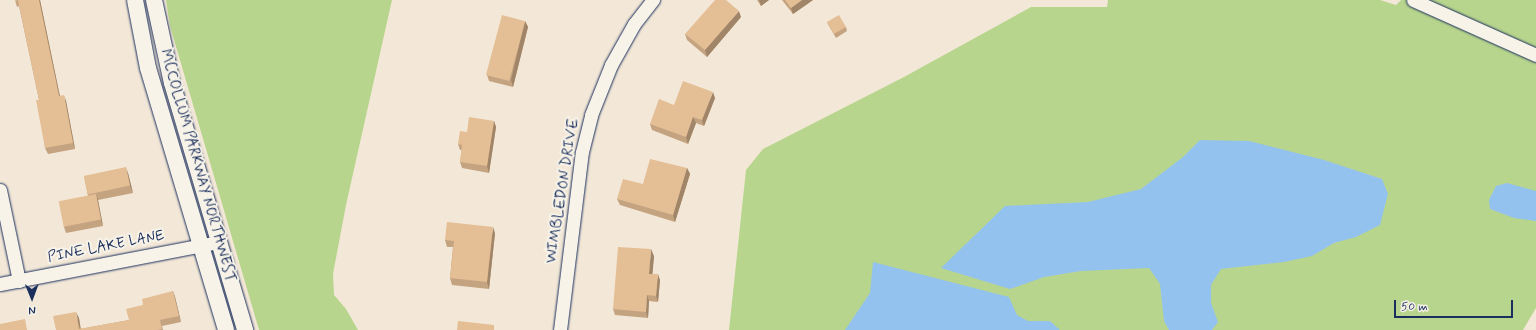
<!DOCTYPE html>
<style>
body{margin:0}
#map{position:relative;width:1536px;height:330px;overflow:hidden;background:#f3e8d7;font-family:Mynerve,sans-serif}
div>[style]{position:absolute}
.green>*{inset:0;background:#b8d58d}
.water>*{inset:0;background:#94c2ee}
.roads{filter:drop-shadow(0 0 1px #1b2f5e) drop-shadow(0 0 1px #1b2f5e)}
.minor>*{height:13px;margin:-6.5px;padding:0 6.5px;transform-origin:6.5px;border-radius:6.5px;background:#f7f3e8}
.tertiary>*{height:16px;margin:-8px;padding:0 8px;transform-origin:8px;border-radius:8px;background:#f7f3e8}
.wall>*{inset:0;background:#c4a380}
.shaded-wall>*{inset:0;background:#a08568}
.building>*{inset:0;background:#e4be95;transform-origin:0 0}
span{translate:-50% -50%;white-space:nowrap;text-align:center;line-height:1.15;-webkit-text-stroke:4px #f7f3e8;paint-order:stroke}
.street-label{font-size:15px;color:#1b2f5e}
.north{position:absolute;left:12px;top:278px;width:40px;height:40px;-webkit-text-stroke:3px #f7f3e8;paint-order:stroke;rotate:179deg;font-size:11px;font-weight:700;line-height:16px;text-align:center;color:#1b2f5e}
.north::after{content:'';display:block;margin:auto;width:14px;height:18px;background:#1b2f5e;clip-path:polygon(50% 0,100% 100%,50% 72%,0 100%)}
.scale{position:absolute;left:1394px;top:300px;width:119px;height:18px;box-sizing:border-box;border:2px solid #1b2f5e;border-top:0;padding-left:5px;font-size:12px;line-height:14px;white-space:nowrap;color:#1b2f5e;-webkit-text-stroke:3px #f7f3e8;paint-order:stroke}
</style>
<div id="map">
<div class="green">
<i style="clip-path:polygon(166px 0,392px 0,346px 205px,333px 274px,334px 295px,346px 309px,358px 330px,259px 330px,170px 26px)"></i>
<i style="clip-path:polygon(1108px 0,1380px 0,1396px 5px,1401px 0,1536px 0,1536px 308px,1523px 330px,729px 330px,746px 170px,763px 149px,904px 77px,1031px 7px,1107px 7px)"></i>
</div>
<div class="water">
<i style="clip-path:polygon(1200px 140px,1249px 141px,1324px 160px,1382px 179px,1388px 194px,1380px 225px,1356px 237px,1334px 243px,1312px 256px,1284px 262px,1221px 269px,1211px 285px,1211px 303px,1218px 322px,1212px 330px,1169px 330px,1164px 321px,1160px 284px,1149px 268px,1081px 271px,1044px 277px,1010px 289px,941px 268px,1005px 206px,1088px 202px,1141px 189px,1183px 157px)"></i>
<i style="clip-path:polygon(1507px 183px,1536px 191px,1536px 221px,1514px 218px,1490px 209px,1489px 200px,1496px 186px)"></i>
<i style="clip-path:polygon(873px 262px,1009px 297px,1017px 315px,1028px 321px,1050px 321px,1060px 330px,845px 330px,870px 293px)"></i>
</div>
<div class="roads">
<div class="minor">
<i style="left:1413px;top:0;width:135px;rotate:24.1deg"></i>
<i style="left:0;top:190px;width:93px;rotate:78.2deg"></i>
<i style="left:0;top:284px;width:223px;rotate:-10.9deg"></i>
<i style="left:560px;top:330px;width:179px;rotate:-83deg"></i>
<i style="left:582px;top:152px;width:38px;rotate:-76deg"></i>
<i style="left:591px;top:115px;width:54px;rotate:-68.2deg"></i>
<i style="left:611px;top:65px;width:47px;rotate:-60.7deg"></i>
<i style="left:634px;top:24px;width:31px;rotate:-52deg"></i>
</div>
<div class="tertiary">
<i style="left:135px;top:0;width:69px;rotate:79.2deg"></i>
<i style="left:148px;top:68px;width:273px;rotate:73.4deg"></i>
<i style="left:154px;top:0;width:85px;rotate:77.8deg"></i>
<i style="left:172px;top:83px;width:258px;rotate:73.5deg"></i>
</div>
</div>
<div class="wall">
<i style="clip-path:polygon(15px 0,40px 0,60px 96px,66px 101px,75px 149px,48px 154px,45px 148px,39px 100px,19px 6px,17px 7px)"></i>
<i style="clip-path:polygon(757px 0,769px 0,761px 6px)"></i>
<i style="clip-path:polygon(782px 0,813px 0,793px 14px)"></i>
<i style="clip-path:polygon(741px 17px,707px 57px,687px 40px,685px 34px)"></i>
<i style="clip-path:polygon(525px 21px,528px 27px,513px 87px,489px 81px,487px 75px)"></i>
<i style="clip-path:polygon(827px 22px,846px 27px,847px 31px,836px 38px,829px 26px)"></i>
<i style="clip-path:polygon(715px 98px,704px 126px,696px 123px,688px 144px,652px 130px,650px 124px,674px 105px)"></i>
<i style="clip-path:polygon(494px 121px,496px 127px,489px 173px,462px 168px,460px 162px,462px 150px,460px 150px,458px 144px,467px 132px)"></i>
<i style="clip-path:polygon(687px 168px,690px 174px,675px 222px,620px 205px,617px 199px,643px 184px)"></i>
<i style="clip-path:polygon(128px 173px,133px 193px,98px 200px,103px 226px,66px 233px,64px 227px,88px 196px,84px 176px)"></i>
<i style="clip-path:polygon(495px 233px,489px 289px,452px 285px,450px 278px,453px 247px,447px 247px,445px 240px)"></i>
<i style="clip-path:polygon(654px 256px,652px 274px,660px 280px,658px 302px,649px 301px,648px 318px,615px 315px,613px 309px)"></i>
<i style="clip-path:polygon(173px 291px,175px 297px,181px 322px,162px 326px,163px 330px,56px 330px,79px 318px,80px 329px,129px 320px,143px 305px)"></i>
</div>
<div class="shaded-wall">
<i style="clip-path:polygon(39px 0,40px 0,61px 102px,59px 96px)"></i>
<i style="clip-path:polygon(759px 0,769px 0,761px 6px)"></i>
<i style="clip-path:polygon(802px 0,813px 0,793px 14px,791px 8px)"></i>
<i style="clip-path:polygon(739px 11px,741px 17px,707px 57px,705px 50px)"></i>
<i style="clip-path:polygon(525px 21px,528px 27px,513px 87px,511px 80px)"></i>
<i style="clip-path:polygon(713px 92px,715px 98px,704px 126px,702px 120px)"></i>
<i style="clip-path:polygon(64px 95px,66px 101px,75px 149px,73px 143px)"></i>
<i style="clip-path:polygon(693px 117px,696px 123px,688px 144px,686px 137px)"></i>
<i style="clip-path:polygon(494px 121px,496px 127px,489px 173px,487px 166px)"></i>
<i style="clip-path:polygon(126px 167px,128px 173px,133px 193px,130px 186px)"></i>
<i style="clip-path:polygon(687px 168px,690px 174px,675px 222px,673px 215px)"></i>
<i style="clip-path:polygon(96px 194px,98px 200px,103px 226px,101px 220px)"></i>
<i style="clip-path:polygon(493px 227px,495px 233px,489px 289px,487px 282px)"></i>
<i style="clip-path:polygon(651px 249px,654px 256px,652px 280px,649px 274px)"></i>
<i style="clip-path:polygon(658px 274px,660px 280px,658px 302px,656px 296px)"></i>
<i style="clip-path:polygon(173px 291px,175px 297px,181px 322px,179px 316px)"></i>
<i style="clip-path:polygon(647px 295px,649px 301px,648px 318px,646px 312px)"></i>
<i style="clip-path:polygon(76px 312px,79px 318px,81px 330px,80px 330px)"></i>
</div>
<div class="building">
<i style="clip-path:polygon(15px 0,39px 0,59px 96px,64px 95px,73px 143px,45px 148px,36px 100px,39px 100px,18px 0,15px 1px)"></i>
<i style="clip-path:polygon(715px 0,726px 0,739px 11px,705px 50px,685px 34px)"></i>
<i style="clip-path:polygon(785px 0,802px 0,791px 8px)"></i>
<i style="left:502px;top:15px;width:24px;height:62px;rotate:15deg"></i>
<i style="left:839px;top:15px;width:14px;height:14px;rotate:60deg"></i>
<i style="clip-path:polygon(683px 81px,713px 92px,702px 120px,693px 117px,686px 137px,650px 124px,659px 99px,674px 105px)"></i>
<i style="clip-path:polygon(469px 117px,494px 121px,487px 166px,460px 162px,462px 145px,458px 144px,460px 131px,467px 132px)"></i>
<i style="clip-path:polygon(650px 159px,687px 168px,673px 215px,617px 199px,623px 179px,643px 184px)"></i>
<i style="left:126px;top:167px;width:19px;height:43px;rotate:78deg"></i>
<i style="left:96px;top:194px;width:26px;height:38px;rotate:79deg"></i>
<i style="clip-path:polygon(447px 222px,493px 227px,487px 282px,450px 278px,454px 241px,445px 240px)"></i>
<i style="clip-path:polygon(618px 247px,651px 249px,649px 274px,658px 274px,656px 296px,647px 295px,646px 312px,613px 309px)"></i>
<i style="clip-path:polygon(173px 291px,179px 316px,160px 320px,162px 329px,157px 330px,56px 330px,53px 316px,76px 312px,79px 329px,129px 320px,126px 309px,143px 305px,142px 299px)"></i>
<i style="clip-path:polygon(25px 319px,27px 330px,0 330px,0 324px)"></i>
<i style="clip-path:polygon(458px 321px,494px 325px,494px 330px,457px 330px)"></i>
</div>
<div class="street-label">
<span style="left:197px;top:166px;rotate:74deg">MCCOLLUM PARKWAY NORTHWEST</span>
<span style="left:563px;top:191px;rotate:-81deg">WIMBLEDON DRIVE</span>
<span style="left:106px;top:247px;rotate:-11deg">PINE LAKE LANE</span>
</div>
<div class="north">N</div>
<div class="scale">50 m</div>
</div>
